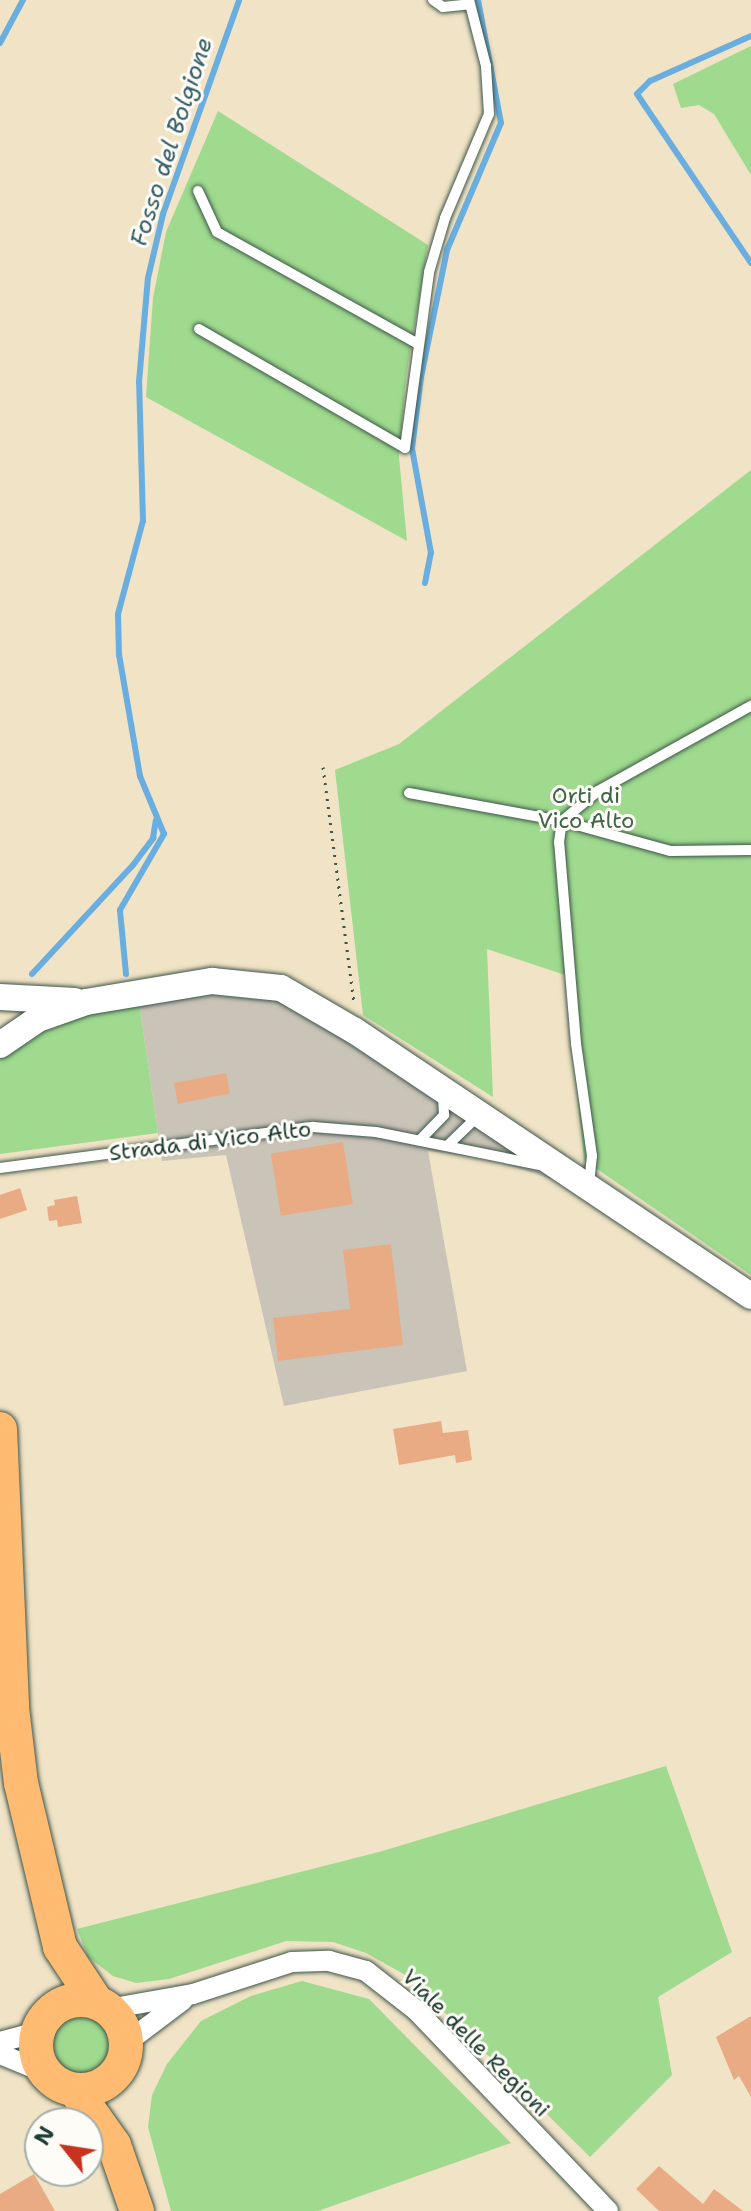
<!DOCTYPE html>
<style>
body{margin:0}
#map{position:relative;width:751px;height:2211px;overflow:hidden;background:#f0e3c6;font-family:"Shantell Sans",sans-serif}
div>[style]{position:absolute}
.industrial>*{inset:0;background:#cac3b8}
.green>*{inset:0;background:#9fda8e}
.round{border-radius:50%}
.stream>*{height:6px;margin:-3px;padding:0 3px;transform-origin:3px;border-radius:3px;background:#6aaedf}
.building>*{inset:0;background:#e9ab84;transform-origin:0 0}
.path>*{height:3px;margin-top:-1.5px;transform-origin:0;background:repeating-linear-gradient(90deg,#3e564a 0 2px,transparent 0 8px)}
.roads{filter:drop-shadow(0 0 2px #3e564a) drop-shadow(0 0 2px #3e564a)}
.service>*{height:10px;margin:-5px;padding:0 5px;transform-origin:5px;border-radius:5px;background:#fff}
.minor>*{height:20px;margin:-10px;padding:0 10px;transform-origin:10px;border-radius:10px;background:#fff}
.tertiary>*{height:26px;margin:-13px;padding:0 13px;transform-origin:13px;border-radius:13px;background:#fff}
.primary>*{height:34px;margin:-17px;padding:0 17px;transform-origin:17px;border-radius:17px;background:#febb71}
.primary>.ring{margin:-17px;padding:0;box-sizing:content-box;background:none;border:34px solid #febb71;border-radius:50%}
span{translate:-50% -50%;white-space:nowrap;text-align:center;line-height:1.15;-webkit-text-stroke:6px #fdfcf7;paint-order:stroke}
.park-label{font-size:22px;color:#3f644a}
.street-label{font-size:22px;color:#1f3d34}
.water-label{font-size:24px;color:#365f67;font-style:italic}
.north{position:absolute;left:24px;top:2107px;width:80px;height:80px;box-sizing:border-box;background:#fdfcf7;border:2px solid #a4b0a9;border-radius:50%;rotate:300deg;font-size:22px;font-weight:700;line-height:32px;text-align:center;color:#1f3d34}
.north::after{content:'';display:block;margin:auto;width:28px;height:36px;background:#c8321e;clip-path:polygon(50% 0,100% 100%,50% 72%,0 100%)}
</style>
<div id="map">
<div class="industrial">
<i style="clip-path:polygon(220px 990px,290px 1002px,569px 1185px,491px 1159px,428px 1151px,467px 1371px,284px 1406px,226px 1155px,162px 1161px,139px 1002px)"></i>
</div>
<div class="green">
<i style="clip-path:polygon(751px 46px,751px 175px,714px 114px,699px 105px,681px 108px,673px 84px)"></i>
<i style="clip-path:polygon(218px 111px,428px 245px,406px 377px,399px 457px,407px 541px,146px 397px,153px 298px,166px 232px)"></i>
<i style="clip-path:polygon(751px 470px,751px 1275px,584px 1160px,565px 975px,487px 949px,493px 1097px,363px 1015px,335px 770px,399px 744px)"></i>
<i style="clip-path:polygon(139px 1002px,158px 1133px,0 1154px,0 1057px,35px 1027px)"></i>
<i style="clip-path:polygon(666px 1766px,732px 1952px,658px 1997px,672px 2075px,590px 2157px,409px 1977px,366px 1953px,333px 1942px,286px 1941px,169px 1979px,136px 1983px,113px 1976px,88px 1957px,77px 1929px,379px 1852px)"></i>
<i style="clip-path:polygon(302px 1981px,369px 1999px,511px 2143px,318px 2211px,171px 2211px,148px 2127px,152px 2095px,167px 2064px,201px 2021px,251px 1996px)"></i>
<i class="round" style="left:49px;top:2012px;width:68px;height:68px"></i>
</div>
<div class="stream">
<i style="left:751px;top:36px;width:111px;rotate:156deg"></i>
<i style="left:650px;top:81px;width:18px;rotate:135deg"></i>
<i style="left:637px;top:94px;width:204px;rotate:56deg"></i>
<i style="left:0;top:43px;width:49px;rotate:-61.9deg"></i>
<i style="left:425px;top:583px;width:31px;rotate:-79deg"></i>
<i style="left:431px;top:553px;width:107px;rotate:-100.3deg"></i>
<i style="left:412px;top:448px;width:72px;rotate:-82.8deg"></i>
<i style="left:421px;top:377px;width:130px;rotate:-78.4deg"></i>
<i style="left:447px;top:250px;width:138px;rotate:-67deg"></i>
<i style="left:501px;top:123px;width:125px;rotate:-100.6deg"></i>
<i style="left:32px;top:974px;width:149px;rotate:-47.2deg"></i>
<i style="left:133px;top:865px;width:34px;rotate:-53deg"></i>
<i style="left:153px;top:838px;width:18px;rotate:-81deg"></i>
<i style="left:126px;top:974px;width:64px;rotate:-95.4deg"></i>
<i style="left:120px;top:910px;width:88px;rotate:-59.9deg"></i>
<i style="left:164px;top:834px;width:63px;rotate:-112.5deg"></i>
<i style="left:140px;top:776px;width:123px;rotate:-99.8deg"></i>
<i style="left:119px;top:655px;width:41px;rotate:-91.4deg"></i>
<i style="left:118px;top:614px;width:96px;rotate:-75deg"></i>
<i style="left:143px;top:521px;width:139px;rotate:-91.6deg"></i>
<i style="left:139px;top:382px;width:104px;rotate:-85.1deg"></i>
<i style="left:148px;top:278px;width:66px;rotate:-76.8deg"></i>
<i style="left:163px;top:214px;width:227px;rotate:-70.4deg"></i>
</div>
<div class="building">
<i style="left:226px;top:1073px;width:21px;height:53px;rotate:79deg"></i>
<i style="left:343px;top:1142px;width:63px;height:73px;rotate:81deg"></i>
<i style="clip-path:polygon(20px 1188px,27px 1210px,0 1219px,0 1195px)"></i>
<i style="clip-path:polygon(77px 1196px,82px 1223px,58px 1227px,57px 1220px,49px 1221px,47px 1207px,55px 1205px,54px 1200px)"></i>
<i style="clip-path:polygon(391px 1244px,403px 1345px,278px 1361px,273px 1318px,350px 1309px,343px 1250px)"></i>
<i style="clip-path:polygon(441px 1421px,443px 1433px,468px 1430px,472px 1460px,456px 1463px,455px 1455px,399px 1465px,393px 1429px)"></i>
<i style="clip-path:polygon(751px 2016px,751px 2097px,739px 2076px,734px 2080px,716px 2037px)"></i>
<i style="clip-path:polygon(659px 2166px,703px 2204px,714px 2189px,743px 2211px,659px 2211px,636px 2189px)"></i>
<i style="clip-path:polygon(34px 2174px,55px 2211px,0 2211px,0 2194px)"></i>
</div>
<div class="path">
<i style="left:323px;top:767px;width:239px;rotate:82.5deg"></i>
</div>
<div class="roads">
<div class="service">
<i style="left:433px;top:0;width:12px;rotate:35deg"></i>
<i style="left:443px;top:7px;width:27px;rotate:-6deg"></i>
<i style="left:198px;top:191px;width:45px;rotate:65.1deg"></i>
<i style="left:217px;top:232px;width:230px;rotate:29.1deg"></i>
<i style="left:199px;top:329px;width:238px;rotate:30deg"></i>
<i style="left:405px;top:448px;width:178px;rotate:-82.2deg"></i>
<i style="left:429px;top:272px;width:56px;rotate:-73.5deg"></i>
<i style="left:445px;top:218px;width:113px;rotate:-67.1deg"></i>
<i style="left:489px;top:114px;width:48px;rotate:-93.6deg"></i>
<i style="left:486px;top:66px;width:68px;rotate:-104.4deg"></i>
<i style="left:409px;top:793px;width:156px;rotate:10.4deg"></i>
<i style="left:562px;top:821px;width:112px;rotate:15.5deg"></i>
<i style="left:670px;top:851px;width:81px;rotate:-0.7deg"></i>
<i style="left:420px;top:1140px;width:35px;rotate:-46deg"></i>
<i style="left:444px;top:1115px;width:18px;rotate:-93deg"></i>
<i style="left:449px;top:1144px;width:42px;rotate:-44deg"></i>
<i style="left:0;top:1168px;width:316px;rotate:-7.5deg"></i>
<i style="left:313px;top:1127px;width:63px;rotate:4.5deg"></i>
<i style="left:376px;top:1132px;width:167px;rotate:11.4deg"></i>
<i style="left:589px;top:1184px;width:28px;rotate:-84deg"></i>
<i style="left:592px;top:1156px;width:114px;rotate:-98.1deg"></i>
<i style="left:576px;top:1043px;width:202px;rotate:-94.8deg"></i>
<i style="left:559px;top:842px;width:21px;rotate:-82deg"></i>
<i style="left:562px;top:821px;width:47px;rotate:-39.8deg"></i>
<i style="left:598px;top:791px;width:175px;rotate:-29.1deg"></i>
</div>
<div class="minor">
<i style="left:108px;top:2009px;width:86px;rotate:-10deg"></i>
<i style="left:193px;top:1994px;width:104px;rotate:-17.9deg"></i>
<i style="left:292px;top:1962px;width:37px;rotate:-2deg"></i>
<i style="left:329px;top:1961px;width:38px;rotate:15deg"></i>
<i style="left:366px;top:1971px;width:63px;rotate:38deg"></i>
<i style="left:416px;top:2010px;width:278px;rotate:46.3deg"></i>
<i style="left:0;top:2042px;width:39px;rotate:-15deg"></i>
<i style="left:126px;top:2043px;width:71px;rotate:-37deg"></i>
<i style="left:0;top:2054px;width:50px;rotate:22.4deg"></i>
</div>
<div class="tertiary">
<i style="left:0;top:997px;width:75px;rotate:3.1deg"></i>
<i style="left:0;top:1045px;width:46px;rotate:-34.4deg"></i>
<i style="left:38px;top:1019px;width:51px;rotate:-19.5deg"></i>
<i style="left:86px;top:1002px;width:128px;rotate:-9.5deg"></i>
<i style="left:212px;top:981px;width:69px;rotate:5.8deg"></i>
<i style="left:281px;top:988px;width:86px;rotate:30.2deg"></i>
<i style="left:355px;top:1031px;width:476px;rotate:33.8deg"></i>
</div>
<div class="primary">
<i style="left:0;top:1429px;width:279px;rotate:87.5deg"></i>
<i style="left:12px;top:1708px;width:76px;rotate:83.2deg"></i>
<i style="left:21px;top:1783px;width:169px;rotate:76.6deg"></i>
<i style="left:60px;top:1947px;width:67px;rotate:56.5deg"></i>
<i class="ring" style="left:36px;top:2000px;width:56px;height:56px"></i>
<i style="left:75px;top:2090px;width:67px;rotate:54.7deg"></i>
<i style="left:114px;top:2145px;width:70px;rotate:70.8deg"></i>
</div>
</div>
<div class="park-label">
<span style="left:586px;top:808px">Orti di<br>Vico Alto</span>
</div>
<div class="street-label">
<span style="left:210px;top:1141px;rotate:-7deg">Strada di Vico Alto</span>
<span style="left:476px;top:2043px;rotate:45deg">Viale delle Regioni</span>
</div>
<div class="water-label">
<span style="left:172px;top:142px;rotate:-72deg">Fosso del Bolgione</span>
</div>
<div class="north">N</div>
</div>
